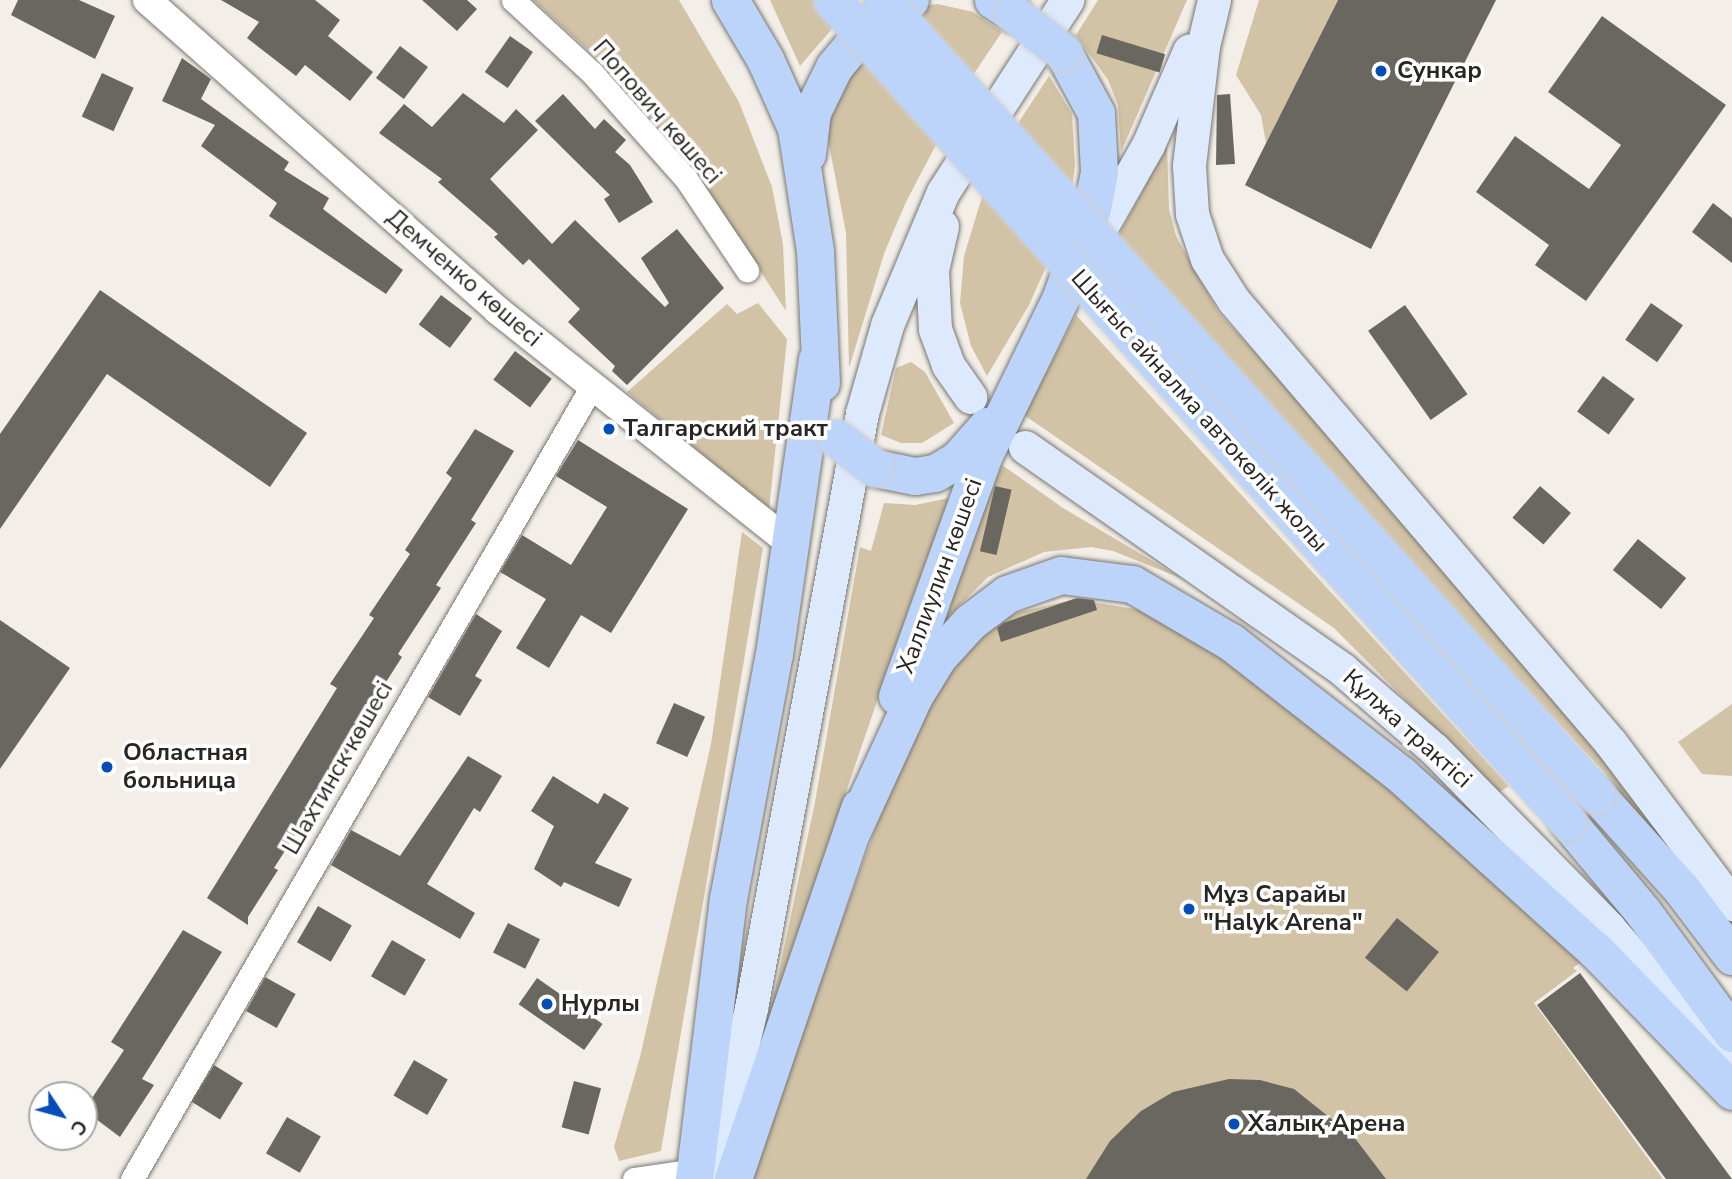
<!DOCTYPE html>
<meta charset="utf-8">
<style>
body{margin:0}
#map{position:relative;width:1732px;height:1179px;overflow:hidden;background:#f3efe8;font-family:"Nunito Sans",sans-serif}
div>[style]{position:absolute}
.green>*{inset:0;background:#d2c3a6}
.building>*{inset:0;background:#6a6760;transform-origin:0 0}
.roads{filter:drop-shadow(0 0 2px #797670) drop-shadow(0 0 2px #797670)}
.minor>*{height:23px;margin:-11.5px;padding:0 11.5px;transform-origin:11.5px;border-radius:11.5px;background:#fff}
.tertiary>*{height:28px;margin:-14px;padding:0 14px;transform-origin:14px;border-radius:14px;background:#fff}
.secondary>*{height:33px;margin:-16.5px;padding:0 16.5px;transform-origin:16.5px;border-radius:16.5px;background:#dde9fc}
.primary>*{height:37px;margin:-18.5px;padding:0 18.5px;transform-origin:18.5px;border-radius:18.5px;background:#bcd3fa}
.bridges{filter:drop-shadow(0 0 2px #cfcfcf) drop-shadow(0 0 2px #cfcfcf)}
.primary-bridge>*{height:37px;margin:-18.5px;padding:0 18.5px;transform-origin:18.5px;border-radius:18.5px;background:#bcd3fa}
.dots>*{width:19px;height:19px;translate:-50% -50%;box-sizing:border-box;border:4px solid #fff;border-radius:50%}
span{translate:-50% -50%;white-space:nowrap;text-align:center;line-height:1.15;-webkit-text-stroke:7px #fff;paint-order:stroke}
.poi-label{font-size:24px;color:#272623;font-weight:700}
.left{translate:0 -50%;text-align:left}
.street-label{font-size:24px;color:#272623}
.north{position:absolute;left:28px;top:1081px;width:70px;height:70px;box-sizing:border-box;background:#fff;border:2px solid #a9a8a7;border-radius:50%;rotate:126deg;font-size:19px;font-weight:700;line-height:28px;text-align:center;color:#272623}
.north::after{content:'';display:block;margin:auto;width:24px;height:32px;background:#054db7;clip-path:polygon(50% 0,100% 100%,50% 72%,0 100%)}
</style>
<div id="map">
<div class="green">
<i style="clip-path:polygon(533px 0,679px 0,739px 102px,772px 187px,783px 244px,786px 311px,691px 164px,598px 59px)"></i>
<i style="clip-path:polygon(770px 0,857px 0,800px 66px)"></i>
<i style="clip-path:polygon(1098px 0,1187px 0,1121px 152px,1118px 105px,1108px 80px,1076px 35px)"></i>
<i style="clip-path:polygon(1259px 0,1338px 0,1266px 143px,1261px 115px,1236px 75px)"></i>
<i style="clip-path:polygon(938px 4px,973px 12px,1002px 32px,971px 78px,906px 202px,885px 251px,849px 368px,846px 233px,826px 129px,841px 75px,922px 6px)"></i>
<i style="clip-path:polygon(1049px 76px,1072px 114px,1075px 165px,1071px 195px,1063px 229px,1029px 305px,987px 376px,971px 346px,960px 303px,964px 256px,985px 187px,1011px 134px)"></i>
<i style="clip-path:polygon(1167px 145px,1169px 209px,1176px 236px,1219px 313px,1425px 538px,1684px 851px,1668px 858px,1613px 782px,1114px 244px)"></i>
<i style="clip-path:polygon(758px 303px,787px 339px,769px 510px,627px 392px,727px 304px,737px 314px)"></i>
<i style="clip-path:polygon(1076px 315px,1509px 786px,1498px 793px,1334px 628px,1024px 415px)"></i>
<i style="clip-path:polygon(911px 362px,925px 372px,954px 423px,922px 443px,901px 443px,881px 435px,896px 368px)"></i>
<i style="clip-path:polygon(1002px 465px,1063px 508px,1183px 579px,1113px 551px,1091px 547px,1044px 552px,988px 577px,938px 627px)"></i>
<i style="clip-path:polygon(949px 498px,910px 605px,770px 1014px,815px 802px,860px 547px,871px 551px,884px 503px,915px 505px)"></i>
<i style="clip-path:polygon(742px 532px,763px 548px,661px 1151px,619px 1161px,614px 1147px,640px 1057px,711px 744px)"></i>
<i style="clip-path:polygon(1075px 599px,1140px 610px,1188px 631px,1304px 711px,1585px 959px,1573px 968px,1577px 971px,1534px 1003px,1663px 1179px,748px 1179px,910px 733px,956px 660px,990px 626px,1019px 612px)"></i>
<i style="clip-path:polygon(1732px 704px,1732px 776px,1702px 774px,1678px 742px)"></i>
</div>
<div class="building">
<i style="clip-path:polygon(18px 0,79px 0,115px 16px,95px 59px,11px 15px)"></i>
<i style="clip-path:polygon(221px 0,315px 0,340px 20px,328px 36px,373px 72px,350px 101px,305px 65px,296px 76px,247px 38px,259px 22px)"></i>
<i style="clip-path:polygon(422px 0,467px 0,477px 9px,457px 31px)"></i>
<i style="clip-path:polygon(1338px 0,1496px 0,1371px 249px,1245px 185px)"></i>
<i style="clip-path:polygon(1602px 16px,1726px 105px,1586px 301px,1535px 265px,1549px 245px,1476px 192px,1515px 136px,1589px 189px,1621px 145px,1548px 92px)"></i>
<i style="left:1102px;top:35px;width:66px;height:19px;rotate:17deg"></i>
<i style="left:510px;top:36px;width:28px;height:44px;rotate:35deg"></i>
<i style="left:400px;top:46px;width:35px;height:40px;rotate:37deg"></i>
<i style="clip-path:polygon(182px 58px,211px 79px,201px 99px,289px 162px,284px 170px,329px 198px,323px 209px,403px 270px,386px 294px,269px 216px,277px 203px,201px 146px,215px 125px,162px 101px)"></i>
<i style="left:102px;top:73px;width:35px;height:48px;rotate:25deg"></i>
<i style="clip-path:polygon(463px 93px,504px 123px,516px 109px,538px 130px,490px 179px,552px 244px,575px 220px,665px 307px,669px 303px,641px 258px,677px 229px,724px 288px,627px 385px,612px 371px,615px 366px,568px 322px,580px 309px,529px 259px,523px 265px,494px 237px,498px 234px,438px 182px,442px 179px,379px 133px,404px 104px,432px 127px)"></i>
<i style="clip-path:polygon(563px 94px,595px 129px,604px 119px,626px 140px,615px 152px,630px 165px,653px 202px,619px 223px,604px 199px,610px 195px,535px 121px)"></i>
<i style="clip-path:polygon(1230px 94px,1235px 164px,1216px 165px,1217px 95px)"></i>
<i style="clip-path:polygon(1713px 203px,1732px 218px,1732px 263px,1692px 232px)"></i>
<i style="clip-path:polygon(100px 290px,307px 433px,270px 487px,107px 374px,0 529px,0 434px)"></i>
<i style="left:441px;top:295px;width:39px;height:37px;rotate:37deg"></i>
<i style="left:1651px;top:303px;width:39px;height:45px;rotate:35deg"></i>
<i style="left:1405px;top:305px;width:109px;height:45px;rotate:55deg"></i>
<i style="left:515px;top:351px;width:46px;height:36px;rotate:37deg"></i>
<i style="left:1603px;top:376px;width:39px;height:44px;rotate:36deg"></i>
<i style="clip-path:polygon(475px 429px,514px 451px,471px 520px,476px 523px,436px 585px,441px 588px,398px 654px,402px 657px,356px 729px,361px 732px,274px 868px,278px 870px,248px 917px,248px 925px,207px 898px,337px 688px,330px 684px,374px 618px,369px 615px,410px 554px,405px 550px,452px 478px,446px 473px)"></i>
<i style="clip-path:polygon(578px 440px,688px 509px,611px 633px,581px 615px,549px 668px,516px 648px,546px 599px,500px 572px,522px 535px,571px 565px,607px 507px,556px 476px)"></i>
<i style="left:995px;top:486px;width:17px;height:67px;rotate:13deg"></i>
<i style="left:1540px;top:486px;width:41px;height:42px;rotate:41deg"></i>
<i style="left:1638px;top:539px;width:62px;height:40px;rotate:39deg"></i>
<i style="clip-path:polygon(1077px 598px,1094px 600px,1097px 610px,1001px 642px,997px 628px,1003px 623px)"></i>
<i style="clip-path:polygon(476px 614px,502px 631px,475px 676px,482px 680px,460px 716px,428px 697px)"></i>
<i style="clip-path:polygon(0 620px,70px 668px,0 769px)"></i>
<i style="left:674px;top:703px;width:34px;height:44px;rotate:24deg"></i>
<i style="clip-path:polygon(468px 756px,502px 776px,480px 812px,474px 808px,427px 884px,475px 913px,460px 939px,331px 865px,351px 830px,400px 856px)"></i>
<i style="clip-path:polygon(553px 776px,598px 804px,604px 793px,629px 808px,595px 863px,632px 879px,619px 907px,564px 882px,561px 887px,534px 869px,554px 826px,531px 811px)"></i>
<i style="left:318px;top:906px;width:39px;height:42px;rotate:30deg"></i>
<i style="left:1397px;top:918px;width:54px;height:51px;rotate:39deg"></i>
<i style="left:508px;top:923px;width:36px;height:33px;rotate:27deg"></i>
<i style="clip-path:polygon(183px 930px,222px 952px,142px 1079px,154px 1085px,120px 1137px,84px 1110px,124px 1050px,111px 1042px)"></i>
<i style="left:392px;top:940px;width:39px;height:42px;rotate:30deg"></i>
<i style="clip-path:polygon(1580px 973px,1732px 1179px,1666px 1179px,1537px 1005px)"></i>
<i style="left:265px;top:977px;width:35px;height:39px;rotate:29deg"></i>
<i style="left:537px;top:978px;width:80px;height:32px;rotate:35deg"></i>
<i style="left:414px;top:1060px;width:39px;height:41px;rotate:30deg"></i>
<i style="left:214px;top:1065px;width:34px;height:43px;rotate:32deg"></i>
<i style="clip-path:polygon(1229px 1079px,1260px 1080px,1294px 1089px,1354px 1137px,1386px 1179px,1086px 1179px,1110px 1141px,1141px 1111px,1173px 1092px)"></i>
<i style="left:574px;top:1081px;width:28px;height:48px;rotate:15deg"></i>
<i style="left:287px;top:1117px;width:39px;height:42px;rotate:30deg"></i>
</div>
<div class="roads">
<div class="minor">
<i style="left:513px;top:0;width:108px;rotate:42.7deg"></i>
<i style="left:592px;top:73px;width:142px;rotate:48.4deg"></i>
<i style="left:686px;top:179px;width:110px;rotate:56.2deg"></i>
<i style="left:132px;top:1179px;width:917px;rotate:-59.88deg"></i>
<i style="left:634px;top:1179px;width:62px;rotate:-8.4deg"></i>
</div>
<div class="tertiary">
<i style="left:147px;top:0;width:468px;rotate:41.5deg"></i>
<i style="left:497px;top:310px;width:376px;rotate:38.5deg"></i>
</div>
<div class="secondary">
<i style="left:1214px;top:0;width:47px;rotate:103.4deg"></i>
<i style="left:1203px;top:46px;width:121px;rotate:96.7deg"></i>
<i style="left:1189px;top:166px;width:48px;rotate:86.4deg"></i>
<i style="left:1192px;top:214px;width:47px;rotate:71.6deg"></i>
<i style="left:1207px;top:259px;width:50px;rotate:57.3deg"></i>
<i style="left:1234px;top:301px;width:580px;rotate:49.55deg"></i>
<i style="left:1610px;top:742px;width:203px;rotate:53deg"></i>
<i style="left:942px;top:226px;width:45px;rotate:102.8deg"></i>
<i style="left:932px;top:270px;width:59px;rotate:87.1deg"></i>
<i style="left:935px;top:329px;width:38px;rotate:70deg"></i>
<i style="left:948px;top:365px;width:39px;rotate:55deg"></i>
<i style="left:1087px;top:252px;width:123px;rotate:-60.3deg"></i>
<i style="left:1148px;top:145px;width:103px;rotate:-66.4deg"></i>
<i style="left:1025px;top:447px;width:388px;rotate:35deg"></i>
<i style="left:1343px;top:670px;width:121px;rotate:41deg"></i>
<i style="left:1434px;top:749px;width:250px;rotate:45.6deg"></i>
<i style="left:1609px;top:928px;width:168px;rotate:49.6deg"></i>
<i style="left:711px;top:1179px;width:176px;rotate:-76.8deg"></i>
<i style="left:751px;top:1008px;width:605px;rotate:-79.43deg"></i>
<i style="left:862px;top:413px;width:91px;rotate:-74.1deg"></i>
<i style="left:887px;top:325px;width:144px;rotate:-67.2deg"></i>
<i style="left:943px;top:192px;width:229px;rotate:-57.1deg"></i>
</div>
<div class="primary">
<i style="left:730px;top:0;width:69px;rotate:59.3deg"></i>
<i style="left:765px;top:59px;width:76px;rotate:65.8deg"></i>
<i style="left:796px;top:128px;width:124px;rotate:81.2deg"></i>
<i style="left:815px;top:251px;width:132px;rotate:87.4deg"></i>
<i style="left:993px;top:0;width:25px;rotate:34deg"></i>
<i style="left:807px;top:154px;width:42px;rotate:-83.2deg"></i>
<i style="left:812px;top:112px;width:50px;rotate:-63.9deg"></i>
<i style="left:834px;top:67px;width:55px;rotate:-50.2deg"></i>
<i style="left:869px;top:25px;width:48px;rotate:-31.4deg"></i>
<i style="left:875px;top:468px;width:41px;rotate:11.3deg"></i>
<i style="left:915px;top:476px;width:20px;rotate:-9deg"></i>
<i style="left:935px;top:473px;width:27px;rotate:-31deg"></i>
<i style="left:958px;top:459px;width:44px;rotate:-48.7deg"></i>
<i style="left:897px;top:696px;width:256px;rotate:-70.2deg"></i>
<i style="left:984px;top:455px;width:176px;rotate:-64deg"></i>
<i style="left:1061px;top:297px;width:94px;rotate:-70.8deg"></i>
<i style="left:1092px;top:208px;width:37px;rotate:-79deg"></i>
<i style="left:1099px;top:172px;width:59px;rotate:-92.9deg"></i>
<i style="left:1096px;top:113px;width:69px;rotate:-118.4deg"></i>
<i style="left:1596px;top:794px;width:129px;rotate:48.1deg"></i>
<i style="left:1682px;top:890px;width:83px;rotate:52.9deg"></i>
<i style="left:1567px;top:821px;width:119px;rotate:50.1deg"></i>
<i style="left:1643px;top:912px;width:150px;rotate:53.7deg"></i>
<i style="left:852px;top:831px;width:149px;rotate:-65.3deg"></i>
<i style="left:914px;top:696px;width:46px;rotate:-58.4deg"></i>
<i style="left:938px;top:657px;width:47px;rotate:-47.6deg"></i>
<i style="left:970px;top:622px;width:46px;rotate:-37.1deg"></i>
<i style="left:1007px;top:594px;width:57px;rotate:-19.4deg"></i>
<i style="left:1061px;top:575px;width:72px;rotate:7.2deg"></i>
<i style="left:1132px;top:584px;width:115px;rotate:30.4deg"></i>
<i style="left:1231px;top:642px;width:216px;rotate:38deg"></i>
<i style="left:1401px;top:775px;width:261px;rotate:42.1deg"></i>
<i style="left:1595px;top:950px;width:197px;rotate:45.8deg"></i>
<i style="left:694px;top:1179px;width:282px;rotate:-83.1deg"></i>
<i style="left:728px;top:899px;width:249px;rotate:-79.4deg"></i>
<i style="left:774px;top:654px;width:298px;rotate:-81.7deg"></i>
<i style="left:733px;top:1179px;width:393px;rotate:-71.2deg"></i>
</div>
</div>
<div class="bridges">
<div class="primary-bridge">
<i style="left:832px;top:0;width:1102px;rotate:48.16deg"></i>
<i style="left:882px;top:0;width:1068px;rotate:48.04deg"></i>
<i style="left:1014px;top:14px;width:62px;rotate:37.8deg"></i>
<i style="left:836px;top:438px;width:49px;rotate:37.6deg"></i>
</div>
</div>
<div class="dots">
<i style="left:1381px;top:71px;background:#054db7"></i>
<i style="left:609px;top:429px;background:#054db7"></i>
<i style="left:107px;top:767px;background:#054db7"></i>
<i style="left:1189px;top:909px;background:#054db7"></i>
<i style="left:547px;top:1004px;background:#054db7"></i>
<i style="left:1234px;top:1124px;background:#054db7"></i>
</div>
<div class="poi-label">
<span class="left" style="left:1397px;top:71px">Сункар</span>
<span class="left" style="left:623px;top:429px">Талгарский тракт</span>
<span class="left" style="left:123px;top:767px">Областная<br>больница</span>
<span class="left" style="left:1203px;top:909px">Мұз Сарайы<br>"Halyk Arena"</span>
<span class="left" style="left:561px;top:1004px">Нурлы</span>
<span class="left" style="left:1248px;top:1124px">Халық Арена</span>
</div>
<div class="street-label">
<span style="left:657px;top:112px;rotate:49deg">Попович көшесі</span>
<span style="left:464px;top:278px;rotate:41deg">Демченко көшесі</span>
<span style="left:1199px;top:411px;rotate:48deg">Шығыс айналма автокөлік жолы</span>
<span style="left:940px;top:576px;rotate:-70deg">Халлиулин көшесі</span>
<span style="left:1407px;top:729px;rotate:42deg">Құлжа трактісі</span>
<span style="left:338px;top:768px;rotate:-60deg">Шахтинск көшесі</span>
</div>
<div class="north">С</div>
</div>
